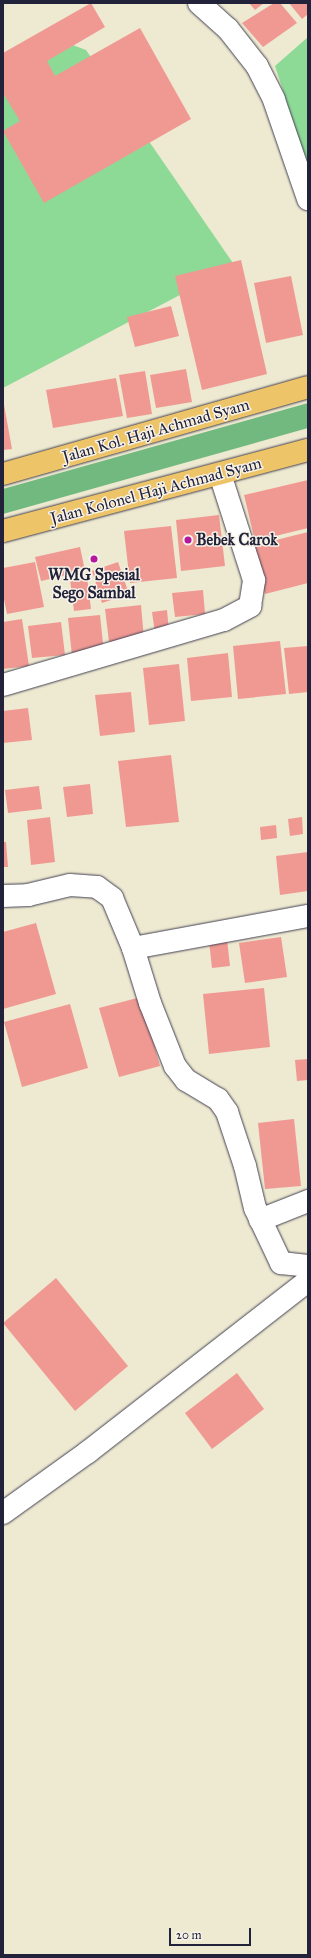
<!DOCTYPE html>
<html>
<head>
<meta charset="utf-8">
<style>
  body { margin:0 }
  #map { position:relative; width:311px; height:1958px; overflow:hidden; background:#eee9d1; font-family:"IM FELL Great Primer",serif }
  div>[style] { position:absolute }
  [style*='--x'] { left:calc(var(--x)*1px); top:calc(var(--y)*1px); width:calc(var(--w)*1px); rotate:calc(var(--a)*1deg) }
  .green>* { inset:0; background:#8dd996 }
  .forest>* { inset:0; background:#72b97f }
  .building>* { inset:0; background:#f09993 }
  .roads { filter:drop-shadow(0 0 1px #414052) drop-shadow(0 0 1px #414052) }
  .minor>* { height:22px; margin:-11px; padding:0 11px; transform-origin:11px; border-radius:11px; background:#fff }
  .tertiary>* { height:22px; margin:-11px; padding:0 11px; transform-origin:11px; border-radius:11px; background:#fff }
  .primary>* { height:22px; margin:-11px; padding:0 11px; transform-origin:11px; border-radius:11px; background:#eec469 }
  .dots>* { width:11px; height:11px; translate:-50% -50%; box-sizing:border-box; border:2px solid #f7f3e8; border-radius:50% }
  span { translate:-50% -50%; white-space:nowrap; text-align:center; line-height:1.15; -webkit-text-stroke:3px #f7f3e8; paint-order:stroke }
  .street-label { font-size:16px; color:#22223b }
  .poi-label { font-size:16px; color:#22223b; font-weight:700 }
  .left { translate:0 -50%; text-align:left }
  .frame { position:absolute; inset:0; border:4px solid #22223b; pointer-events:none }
  .scale { position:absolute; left:169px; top:1928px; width:82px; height:18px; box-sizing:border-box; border:2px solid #22223b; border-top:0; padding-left:5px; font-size:12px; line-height:14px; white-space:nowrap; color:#22223b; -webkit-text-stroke:3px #f7f3e8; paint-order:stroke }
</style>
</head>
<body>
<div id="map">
  <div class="green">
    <i style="clip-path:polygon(308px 37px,308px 167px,275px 66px)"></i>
    <i style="clip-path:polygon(59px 40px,86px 50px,235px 266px,3px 388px,3px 61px)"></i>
  </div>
  <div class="forest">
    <i style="clip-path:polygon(308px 403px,308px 428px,3px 514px,3px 489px)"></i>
  </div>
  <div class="building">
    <i style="clip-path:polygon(91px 3px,105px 27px,47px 61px,55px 76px,140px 28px,191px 119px,44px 203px,3px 131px,20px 121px,3px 93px,3px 53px)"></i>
    <i style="clip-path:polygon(249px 3px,264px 3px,255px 10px)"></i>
    <i style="clip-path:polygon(274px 3px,280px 3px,297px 23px,263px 47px,242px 23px)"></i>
    <i style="clip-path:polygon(289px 3px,308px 3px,308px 14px,302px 19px)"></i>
    <i style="clip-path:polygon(241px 260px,267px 374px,202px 390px,175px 276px)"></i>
    <i style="clip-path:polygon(291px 276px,303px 335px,266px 343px,254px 283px)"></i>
    <i style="clip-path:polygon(171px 306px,179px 336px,135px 347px,127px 317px)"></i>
    <i style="clip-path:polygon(186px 369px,192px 402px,156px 408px,150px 375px)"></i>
    <i style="clip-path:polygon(145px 371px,152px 414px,127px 418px,119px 375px)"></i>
    <i style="clip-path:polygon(116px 378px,123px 416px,53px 428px,46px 390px)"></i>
    <i style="clip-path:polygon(3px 399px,12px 449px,3px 450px)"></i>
    <i style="clip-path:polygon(308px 480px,308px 528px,255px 541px,244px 495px)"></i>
    <i style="clip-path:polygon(219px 515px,225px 566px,181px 571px,176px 520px)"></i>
    <i style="clip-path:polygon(171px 526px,177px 578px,130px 583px,124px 531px)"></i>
    <i style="clip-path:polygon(308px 532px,308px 583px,265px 594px,252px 546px)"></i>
    <i style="clip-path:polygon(80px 547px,85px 571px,41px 581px,35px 557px)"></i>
    <i style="clip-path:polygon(35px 562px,44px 607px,7px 614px,3px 594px,3px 568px)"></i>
    <i style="clip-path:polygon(118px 562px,129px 594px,102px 603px,92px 571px)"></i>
    <i style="clip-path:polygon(87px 577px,91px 609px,74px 611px,70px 579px)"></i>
    <i style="clip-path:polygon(203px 590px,205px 614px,175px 617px,172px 593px)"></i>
    <i style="clip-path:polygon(141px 605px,144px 639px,109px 642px,105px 609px)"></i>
    <i style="clip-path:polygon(167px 610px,169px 632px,155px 633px,152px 612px)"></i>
    <i style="clip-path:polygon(100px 615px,104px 653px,72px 656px,68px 618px)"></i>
    <i style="clip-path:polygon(22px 619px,29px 666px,3px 669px,3px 622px)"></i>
    <i style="clip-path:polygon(61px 622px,65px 655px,32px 658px,28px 626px)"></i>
    <i style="clip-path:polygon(280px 641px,286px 694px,238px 699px,233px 646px)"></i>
    <i style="clip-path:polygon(308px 646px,308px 692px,289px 694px,284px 648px)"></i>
    <i style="clip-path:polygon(228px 653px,232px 697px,191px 701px,187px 658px)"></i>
    <i style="clip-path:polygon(179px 664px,185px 721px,149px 725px,143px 668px)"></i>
    <i style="clip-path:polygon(131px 692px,135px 732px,100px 736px,95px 695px)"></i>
    <i style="clip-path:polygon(28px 708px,32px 740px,3px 743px,3px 711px)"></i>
    <i style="clip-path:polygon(171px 755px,179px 822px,126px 827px,118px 761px)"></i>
    <i style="clip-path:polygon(90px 784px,93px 814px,67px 817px,63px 787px)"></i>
    <i style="clip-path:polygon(39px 786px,42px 809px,8px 813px,5px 790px)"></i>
    <i style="clip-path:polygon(50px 817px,55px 862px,31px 865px,27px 820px)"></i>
    <i style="clip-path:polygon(302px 817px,303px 834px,290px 836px,288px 819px)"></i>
    <i style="clip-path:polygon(276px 825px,277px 838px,261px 840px,260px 827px)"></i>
    <i style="clip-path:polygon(3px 842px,6px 842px,8px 867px,3px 867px)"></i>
    <i style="clip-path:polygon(308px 852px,308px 891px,280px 895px,276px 856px)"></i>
    <i style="clip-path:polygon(36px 923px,56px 994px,3px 1009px,3px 932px)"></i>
    <i style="clip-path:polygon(281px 937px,287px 977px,245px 983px,239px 943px)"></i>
    <i style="clip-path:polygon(227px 939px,230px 966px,212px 968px,209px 941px)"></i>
    <i style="clip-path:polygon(264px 988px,270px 1047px,209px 1054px,203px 994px)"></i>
    <i style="clip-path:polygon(141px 997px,160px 1066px,119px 1077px,99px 1008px)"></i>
    <i style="clip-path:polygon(70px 1004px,88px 1068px,22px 1087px,4px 1022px)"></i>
    <i style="clip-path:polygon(308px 1059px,308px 1080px,297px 1081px,295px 1060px)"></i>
    <i style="clip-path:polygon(294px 1119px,301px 1186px,265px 1189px,258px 1123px)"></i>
    <i style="clip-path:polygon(56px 1278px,128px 1366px,75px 1411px,3px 1323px)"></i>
    <i style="clip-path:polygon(237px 1373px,264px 1409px,212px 1449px,185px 1413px)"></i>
  </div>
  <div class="roads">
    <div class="minor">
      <i style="--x:3;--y:685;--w:230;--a:-16.4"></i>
      <i style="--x:224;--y:620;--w:30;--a:-28"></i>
      <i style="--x:250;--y:606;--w:26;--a:-81"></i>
      <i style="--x:254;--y:580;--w:111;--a:-107.8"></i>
      <i style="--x:3;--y:896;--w:25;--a:-2"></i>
      <i style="--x:28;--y:895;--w:43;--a:-13.4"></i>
      <i style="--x:70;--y:885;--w:27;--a:4"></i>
      <i style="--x:97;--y:887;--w:19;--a:36"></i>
      <i style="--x:112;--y:898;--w:54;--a:67.2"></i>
      <i style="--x:133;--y:948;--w:58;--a:72.8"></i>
      <i style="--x:150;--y:1003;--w:68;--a:68.4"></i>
      <i style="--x:175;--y:1066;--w:18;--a:52"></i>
      <i style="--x:186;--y:1080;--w:37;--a:31"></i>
      <i style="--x:218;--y:1099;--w:16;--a:55"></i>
      <i style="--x:227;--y:1112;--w:57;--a:71.6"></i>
      <i style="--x:245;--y:1166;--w:43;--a:76.6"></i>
      <i style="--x:255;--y:1208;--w:61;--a:64.7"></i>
      <i style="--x:281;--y:1263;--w:27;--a:6"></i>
      <i style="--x:133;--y:948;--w:178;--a:-10.4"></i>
      <i style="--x:260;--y:1220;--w:52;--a:-21.6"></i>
      <i style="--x:3;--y:1513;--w:105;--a:-35.7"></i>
      <i style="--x:88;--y:1452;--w:279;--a:-37.9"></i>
    </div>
    <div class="tertiary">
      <i style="--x:199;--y:3;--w:39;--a:42"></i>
      <i style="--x:228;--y:29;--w:47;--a:51.9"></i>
      <i style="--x:257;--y:66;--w:38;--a:63"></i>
      <i style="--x:274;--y:100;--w:105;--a:71"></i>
    </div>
    <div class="primary">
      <i style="--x:3;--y:474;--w:317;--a:-15.9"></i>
      <i style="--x:3;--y:531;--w:316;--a:-14.9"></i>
    </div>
  </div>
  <div class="dots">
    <i style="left:188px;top:540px;background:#b5179e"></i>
    <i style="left:94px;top:559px;background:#b5179e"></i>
  </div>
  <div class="street-label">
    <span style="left:156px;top:431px;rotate:-16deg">Jalan Kol. Haji Achmad Syam</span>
    <span style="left:156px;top:491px;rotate:-15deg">Jalan Kolonel Haji Achmad Syam</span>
  </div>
  <div class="poi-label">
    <span class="left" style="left:196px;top:540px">Bebek Carok</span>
    <span style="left:94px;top:584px">WMG Spesial<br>Sego Sambal</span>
  </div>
  <div class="frame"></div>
  <div class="scale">20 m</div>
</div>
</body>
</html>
